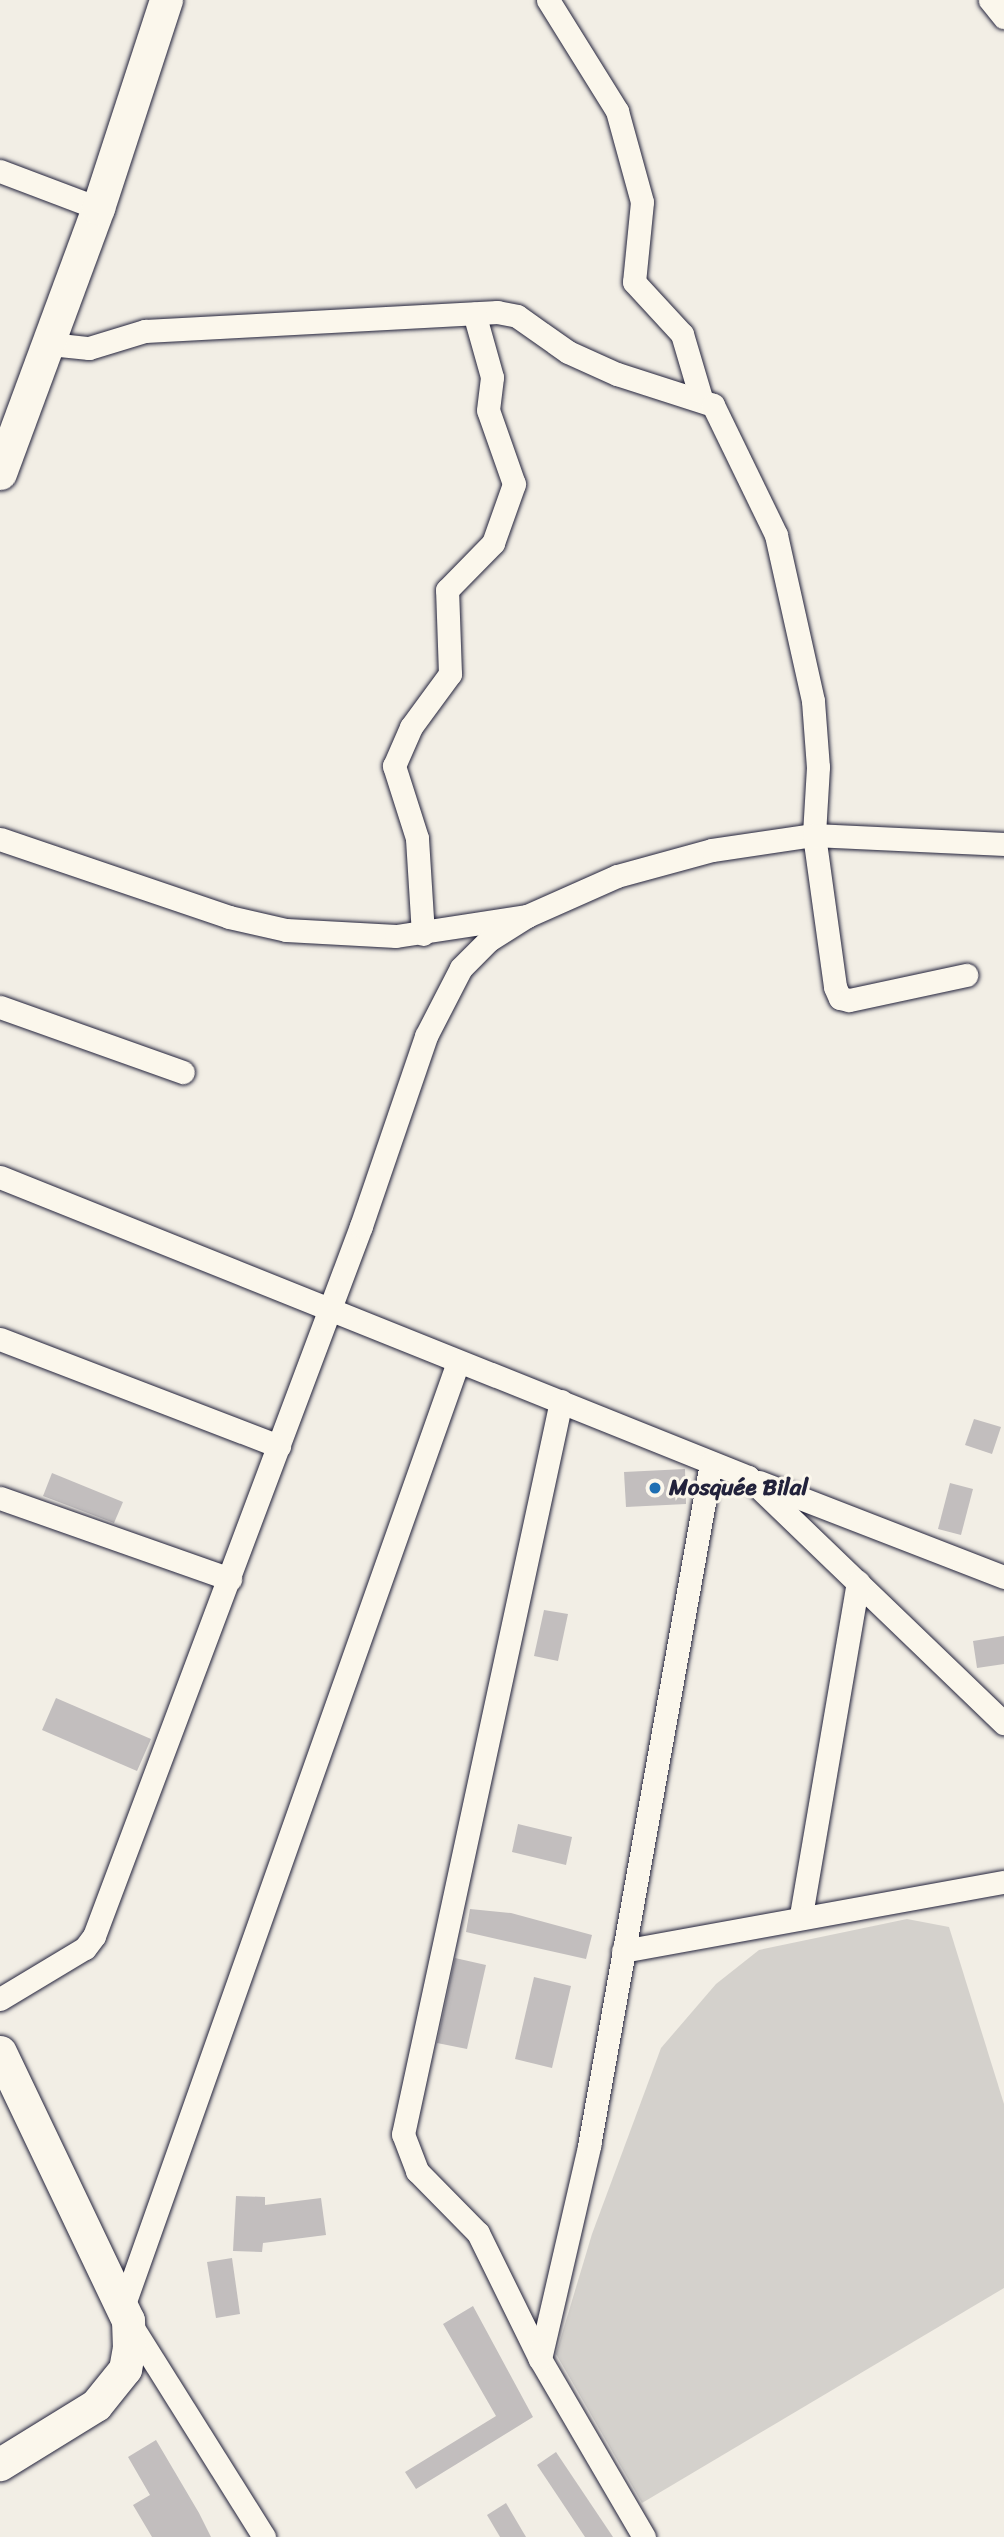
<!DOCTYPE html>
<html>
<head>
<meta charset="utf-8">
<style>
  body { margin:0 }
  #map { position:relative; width:1004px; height:2537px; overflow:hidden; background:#f2eee5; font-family:Sriracha,sans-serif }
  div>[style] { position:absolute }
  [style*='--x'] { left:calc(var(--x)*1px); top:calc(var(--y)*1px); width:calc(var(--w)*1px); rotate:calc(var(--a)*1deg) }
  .green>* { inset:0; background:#d4d1cc }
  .building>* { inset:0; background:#c2bebe }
  .roads { filter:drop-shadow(0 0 2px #22223b) drop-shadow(0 0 2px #22223b) }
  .minor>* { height:23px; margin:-11.5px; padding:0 11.5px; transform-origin:11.5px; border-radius:11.5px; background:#fbf7ec }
  .secondary>* { height:33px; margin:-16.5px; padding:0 16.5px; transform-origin:16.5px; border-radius:16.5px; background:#fbf7ec }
  .dots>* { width:19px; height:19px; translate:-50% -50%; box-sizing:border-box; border:4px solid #fbf7ec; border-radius:50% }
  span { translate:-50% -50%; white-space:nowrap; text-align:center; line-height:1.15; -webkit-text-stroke:6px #fbf7ec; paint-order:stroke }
  .poi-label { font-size:23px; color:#22223b; font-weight:700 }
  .left { translate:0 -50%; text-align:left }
</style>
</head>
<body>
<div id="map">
  <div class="green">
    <i style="clip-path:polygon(907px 1919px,949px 1927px,1004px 2104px,1004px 2288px,642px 2503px,556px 2354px,592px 2234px,661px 2048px,716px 1984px,759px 1950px)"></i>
  </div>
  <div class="building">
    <i style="clip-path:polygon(974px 1419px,1001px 1427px,992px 1454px,965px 1445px)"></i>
    <i style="clip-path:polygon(685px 1469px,686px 1504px,626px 1507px,624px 1472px)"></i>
    <i style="clip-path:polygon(52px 1473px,123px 1502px,114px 1523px,43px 1496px)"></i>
    <i style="clip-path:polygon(950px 1483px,973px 1489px,961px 1535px,938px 1529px)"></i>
    <i style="clip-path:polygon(544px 1610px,568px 1614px,558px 1661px,534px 1656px)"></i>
    <i style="clip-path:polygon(1004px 1636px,1004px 1664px,977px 1668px,973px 1641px)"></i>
    <i style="clip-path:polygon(56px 1698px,151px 1739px,137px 1771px,42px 1730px)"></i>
    <i style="clip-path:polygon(518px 1824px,572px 1837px,566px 1865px,512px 1852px)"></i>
    <i style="clip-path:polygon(470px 1909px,511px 1913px,592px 1935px,586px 1959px,466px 1932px)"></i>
    <i style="clip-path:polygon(455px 1958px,486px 1965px,467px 2049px,437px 2043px)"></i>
    <i style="clip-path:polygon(534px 1977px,571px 1986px,552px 2068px,515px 2059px)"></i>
    <i style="clip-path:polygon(236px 2196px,265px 2197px,265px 2205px,321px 2198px,326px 2235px,263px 2243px,262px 2252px,233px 2251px)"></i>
    <i style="clip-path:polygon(232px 2258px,240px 2314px,216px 2318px,207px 2262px)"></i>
    <i style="clip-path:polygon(473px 2306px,533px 2417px,416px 2489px,405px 2472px,496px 2416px,443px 2324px)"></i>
    <i style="clip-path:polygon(156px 2440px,199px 2513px,211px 2537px,152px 2537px,133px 2505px,150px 2495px,128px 2457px)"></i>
    <i style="clip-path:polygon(556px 2452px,613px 2537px,585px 2537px,537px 2465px)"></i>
    <i style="clip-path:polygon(506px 2503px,526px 2537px,500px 2537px,487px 2515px)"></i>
  </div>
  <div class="roads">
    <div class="minor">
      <i style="--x:548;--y:0;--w:131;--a:58.1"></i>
      <i style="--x:617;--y:111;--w:94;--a:74.6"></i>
      <i style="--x:642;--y:202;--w:80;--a:95.7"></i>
      <i style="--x:634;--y:282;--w:71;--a:47.3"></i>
      <i style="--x:682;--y:334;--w:67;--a:73.5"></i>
      <i style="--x:990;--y:0;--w:22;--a:51"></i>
      <i style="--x:0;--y:171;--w:105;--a:20.7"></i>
      <i style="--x:50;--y:344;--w:39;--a:6"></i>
      <i style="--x:89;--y:348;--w:59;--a:-16.9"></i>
      <i style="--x:145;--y:331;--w:353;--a:-3.1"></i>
      <i style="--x:497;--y:312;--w:20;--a:11"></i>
      <i style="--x:517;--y:316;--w:62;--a:35.2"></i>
      <i style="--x:568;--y:352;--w:54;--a:24.2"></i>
      <i style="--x:617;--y:374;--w:101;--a:17.9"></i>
      <i style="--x:713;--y:405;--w:144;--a:64.1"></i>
      <i style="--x:776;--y:535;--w:170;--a:77.4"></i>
      <i style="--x:813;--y:701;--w:66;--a:85.7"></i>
      <i style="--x:818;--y:767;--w:68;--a:93.4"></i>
      <i style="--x:814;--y:835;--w:153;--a:82.1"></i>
      <i style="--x:835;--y:987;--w:12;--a:66"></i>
      <i style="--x:840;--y:998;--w:9;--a:13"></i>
      <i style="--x:849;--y:1000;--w:120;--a:-12.1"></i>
      <i style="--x:0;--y:839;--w:242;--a:18.8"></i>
      <i style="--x:229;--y:917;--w:58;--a:12.8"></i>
      <i style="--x:286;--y:930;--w:110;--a:3.1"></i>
      <i style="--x:396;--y:936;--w:133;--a:-8.7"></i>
      <i style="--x:527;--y:916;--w:98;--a:-24"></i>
      <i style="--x:617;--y:876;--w:98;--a:-15.3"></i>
      <i style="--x:712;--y:850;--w:103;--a:-8.4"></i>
      <i style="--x:814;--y:835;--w:190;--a:2.7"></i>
      <i style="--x:423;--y:934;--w:96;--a:-93.6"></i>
      <i style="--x:417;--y:838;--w:76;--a:-107.7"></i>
      <i style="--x:394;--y:766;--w:43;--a:-66.4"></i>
      <i style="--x:411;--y:727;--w:66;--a:-53.7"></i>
      <i style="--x:450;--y:674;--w:84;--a:-92"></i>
      <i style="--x:447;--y:590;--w:66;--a:-45.6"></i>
      <i style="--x:493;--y:543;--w:63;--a:-70.4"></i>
      <i style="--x:514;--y:484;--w:78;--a:-109.4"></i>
      <i style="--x:488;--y:410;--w:33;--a:-83"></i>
      <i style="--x:492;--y:377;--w:66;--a:-105.7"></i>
      <i style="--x:0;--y:1007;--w:194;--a:19.6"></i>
      <i style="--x:0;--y:1177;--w:806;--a:21.85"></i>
      <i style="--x:748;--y:1477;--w:355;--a:43.9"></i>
      <i style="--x:0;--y:1339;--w:299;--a:21"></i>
      <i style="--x:561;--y:1401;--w:750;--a:102.16"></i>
      <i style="--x:403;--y:2134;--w:40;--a:69"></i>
      <i style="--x:417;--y:2171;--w:87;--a:45.5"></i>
      <i style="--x:478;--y:2233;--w:140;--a:63.8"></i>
      <i style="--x:540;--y:2359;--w:206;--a:59.7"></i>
      <i style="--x:759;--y:1482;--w:263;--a:21.2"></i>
      <i style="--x:0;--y:1498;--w:244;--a:19.4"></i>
      <i style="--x:801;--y:1915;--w:338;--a:-80.3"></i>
      <i style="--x:623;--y:1951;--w:387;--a:-10.3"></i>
      <i style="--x:0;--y:1999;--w:99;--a:-31"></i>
      <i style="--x:85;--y:1948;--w:15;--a:-53"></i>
      <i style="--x:94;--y:1936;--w:759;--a:-69.39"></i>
      <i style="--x:361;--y:1226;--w:201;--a:-71.1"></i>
      <i style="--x:426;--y:1036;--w:76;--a:-62.8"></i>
      <i style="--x:461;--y:968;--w:40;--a:-45"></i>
      <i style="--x:489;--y:940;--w:45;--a:-32.3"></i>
      <i style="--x:123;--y:2307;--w:1003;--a:-70.48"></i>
      <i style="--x:128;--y:2320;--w:256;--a:57.9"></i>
      <i style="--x:540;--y:2359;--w:219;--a:-77"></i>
      <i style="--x:589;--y:2146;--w:694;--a:-79.87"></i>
    </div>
    <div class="secondary">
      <i style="--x:0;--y:473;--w:283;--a:-69.7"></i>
      <i style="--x:98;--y:208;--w:219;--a:-71.9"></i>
      <i style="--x:0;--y:2052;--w:297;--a:64.5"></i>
      <i style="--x:128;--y:2320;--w:27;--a:88"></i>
      <i style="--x:129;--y:2347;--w:22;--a:100"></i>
      <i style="--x:125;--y:2369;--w:46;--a:128.9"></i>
      <i style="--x:96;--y:2405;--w:113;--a:148.4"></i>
    </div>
  </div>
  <div class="dots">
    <i style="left:655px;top:1488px;background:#1f6fb2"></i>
  </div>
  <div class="poi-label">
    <span class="left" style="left:669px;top:1488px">Mosquée Bilal</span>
  </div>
</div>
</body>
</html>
